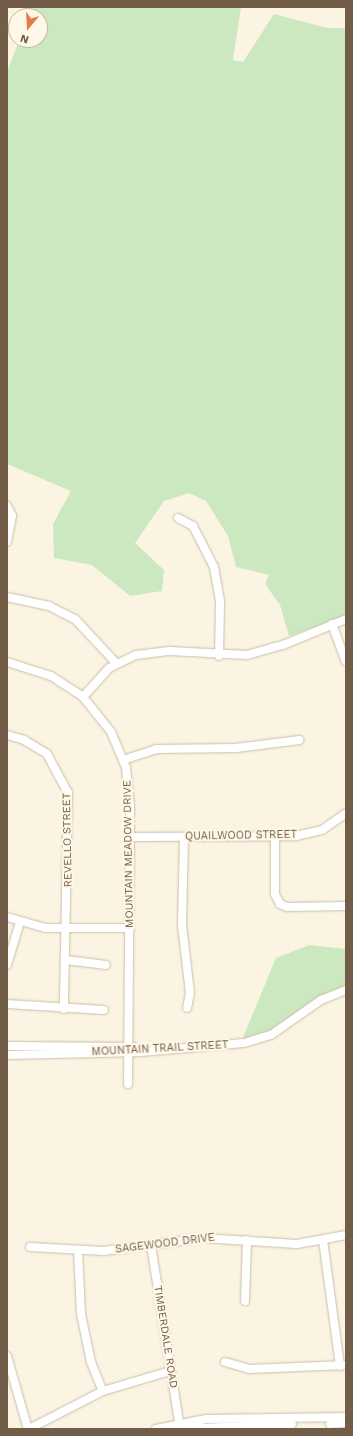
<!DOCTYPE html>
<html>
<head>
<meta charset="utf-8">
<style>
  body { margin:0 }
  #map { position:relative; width:353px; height:1436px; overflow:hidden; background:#fbf4e2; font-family:"Work Sans",sans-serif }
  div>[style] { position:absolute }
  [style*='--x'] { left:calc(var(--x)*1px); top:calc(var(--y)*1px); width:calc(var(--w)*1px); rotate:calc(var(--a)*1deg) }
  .green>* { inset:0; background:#cce8c1 }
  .roads { filter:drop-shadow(0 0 1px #ccbda9) drop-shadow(0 0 1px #ccbda9) }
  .minor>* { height:8px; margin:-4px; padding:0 4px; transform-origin:4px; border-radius:4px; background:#fff }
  span { translate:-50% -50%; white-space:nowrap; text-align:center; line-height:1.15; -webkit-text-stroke:4px #fff8e8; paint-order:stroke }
  .street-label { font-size:11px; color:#725d49 }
  .frame { position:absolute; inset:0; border:8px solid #725d49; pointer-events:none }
  .north { position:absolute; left:8px; top:8px; width:40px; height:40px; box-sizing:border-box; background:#fff8e8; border:1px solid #c7baa8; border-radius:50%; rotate:198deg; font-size:11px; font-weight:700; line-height:16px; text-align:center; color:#725d49 }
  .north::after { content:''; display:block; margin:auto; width:14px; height:18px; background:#e37d49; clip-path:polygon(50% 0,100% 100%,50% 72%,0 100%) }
</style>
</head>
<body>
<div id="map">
  <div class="green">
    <i style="clip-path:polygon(31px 7px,241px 7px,233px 60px,243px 62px,274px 14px,327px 28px,346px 28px,346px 616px,289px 636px,280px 605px,265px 584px,269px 575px,236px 567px,228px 536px,206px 501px,189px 493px,164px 501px,135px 543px,164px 570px,162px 591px,130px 596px,92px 565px,54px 558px,53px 524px,71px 491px,7px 464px,7px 72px,19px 40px,40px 40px,40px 16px,28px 16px)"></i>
    <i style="clip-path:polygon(309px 945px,346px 949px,346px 986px,314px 1000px,276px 1028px,242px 1040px,276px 958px)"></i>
  </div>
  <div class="roads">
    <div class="minor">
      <i style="--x:7;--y:506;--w:11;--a:63"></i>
      <i style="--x:12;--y:516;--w:26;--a:101"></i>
      <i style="--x:178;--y:518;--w:17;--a:28"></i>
      <i style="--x:193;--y:526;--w:46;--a:62.9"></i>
      <i style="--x:214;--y:567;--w:35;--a:80"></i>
      <i style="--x:220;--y:601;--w:55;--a:91"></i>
      <i style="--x:7;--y:597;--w:43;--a:12.1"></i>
      <i style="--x:49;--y:606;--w:29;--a:27"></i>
      <i style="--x:75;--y:619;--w:60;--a:47"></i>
      <i style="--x:332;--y:624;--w:40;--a:69.8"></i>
      <i style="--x:7;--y:662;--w:46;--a:17.7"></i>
      <i style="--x:51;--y:676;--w:38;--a:33"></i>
      <i style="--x:83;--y:697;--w:45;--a:51.3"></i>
      <i style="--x:111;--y:732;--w:39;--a:67"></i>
      <i style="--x:126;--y:768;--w:36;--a:84"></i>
      <i style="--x:130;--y:804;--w:280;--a:90.4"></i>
      <i style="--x:83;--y:697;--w:39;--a:-48"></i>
      <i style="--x:109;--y:668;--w:30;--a:-26"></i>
      <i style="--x:136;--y:655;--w:34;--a:-7"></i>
      <i style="--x:170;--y:651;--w:77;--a:3"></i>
      <i style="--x:247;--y:655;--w:37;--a:-16"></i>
      <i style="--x:283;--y:645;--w:68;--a:-22.4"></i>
      <i style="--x:7;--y:735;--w:18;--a:16"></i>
      <i style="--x:24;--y:740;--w:27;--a:31"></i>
      <i style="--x:47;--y:754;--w:44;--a:61.7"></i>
      <i style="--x:68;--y:793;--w:216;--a:91.1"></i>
      <i style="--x:123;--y:760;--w:35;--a:-18"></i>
      <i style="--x:156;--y:749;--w:80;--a:-0.7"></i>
      <i style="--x:236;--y:748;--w:64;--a:-7.2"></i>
      <i style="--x:130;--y:837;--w:166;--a:-0.3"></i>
      <i style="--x:296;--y:836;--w:27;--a:-13"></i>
      <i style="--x:322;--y:830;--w:29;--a:-35"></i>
      <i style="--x:184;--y:837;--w:88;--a:91.3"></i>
      <i style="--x:182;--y:925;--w:68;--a:83.3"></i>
      <i style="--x:190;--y:993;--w:15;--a:101"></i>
      <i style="--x:275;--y:838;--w:56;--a:90"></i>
      <i style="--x:275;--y:894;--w:11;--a:63"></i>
      <i style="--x:280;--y:904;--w:8;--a:23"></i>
      <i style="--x:287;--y:907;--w:59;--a:-1"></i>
      <i style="--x:7;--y:917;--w:40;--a:16"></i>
      <i style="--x:45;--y:928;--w:85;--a:0"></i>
      <i style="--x:66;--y:960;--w:40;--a:7.1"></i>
      <i style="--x:7;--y:965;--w:45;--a:-73.2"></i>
      <i style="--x:7;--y:1004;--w:97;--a:3.5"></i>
      <i style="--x:7;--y:1046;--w:127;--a:0.5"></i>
      <i style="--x:7;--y:1055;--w:134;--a:-1.3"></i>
      <i style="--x:141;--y:1052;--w:103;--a:-5"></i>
      <i style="--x:244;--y:1043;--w:28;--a:-17"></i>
      <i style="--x:271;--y:1035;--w:61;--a:-35"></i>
      <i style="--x:321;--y:1000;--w:27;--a:-22"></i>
      <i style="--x:323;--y:1240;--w:127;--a:82.3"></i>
      <i style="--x:151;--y:1245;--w:186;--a:81"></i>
      <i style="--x:30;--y:1247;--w:73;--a:3.1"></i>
      <i style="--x:103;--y:1251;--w:100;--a:-7.5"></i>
      <i style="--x:202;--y:1238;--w:95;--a:3.6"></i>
      <i style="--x:297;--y:1244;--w:50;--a:-10.4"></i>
      <i style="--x:78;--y:1250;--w:64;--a:87.3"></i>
      <i style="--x:81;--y:1314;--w:49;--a:78.2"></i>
      <i style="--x:91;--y:1362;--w:31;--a:68"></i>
      <i style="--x:245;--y:1301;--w:61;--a:-88.1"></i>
      <i style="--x:7;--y:1356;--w:76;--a:74"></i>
      <i style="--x:225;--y:1362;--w:26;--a:16"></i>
      <i style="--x:250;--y:1369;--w:95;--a:-2.4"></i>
      <i style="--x:330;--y:1424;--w:16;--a:-4"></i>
      <i style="--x:29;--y:1429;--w:83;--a:-27.2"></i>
      <i style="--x:103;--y:1391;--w:70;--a:-16.6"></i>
      <i style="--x:156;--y:1429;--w:51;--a:-11.3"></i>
      <i style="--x:206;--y:1419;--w:140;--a:-0.8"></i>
      <i style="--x:177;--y:1429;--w:115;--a:-2.5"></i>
    </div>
  </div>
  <div class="street-label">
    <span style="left:241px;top:836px;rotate:-1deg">QUAILWOOD STREET</span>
    <span style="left:68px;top:840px;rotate:-91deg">REVELLO STREET</span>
    <span style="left:129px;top:854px;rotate:-91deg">MOUNTAIN MEADOW DRIVE</span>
    <span style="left:160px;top:1049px;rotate:-3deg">MOUNTAIN TRAIL STREET</span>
    <span style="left:165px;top:1244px;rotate:-7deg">SAGEWOOD DRIVE</span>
    <span style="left:165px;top:1337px;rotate:81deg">TIMBERDALE ROAD</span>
  </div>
  <div class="frame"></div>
  <div class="north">N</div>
</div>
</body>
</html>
